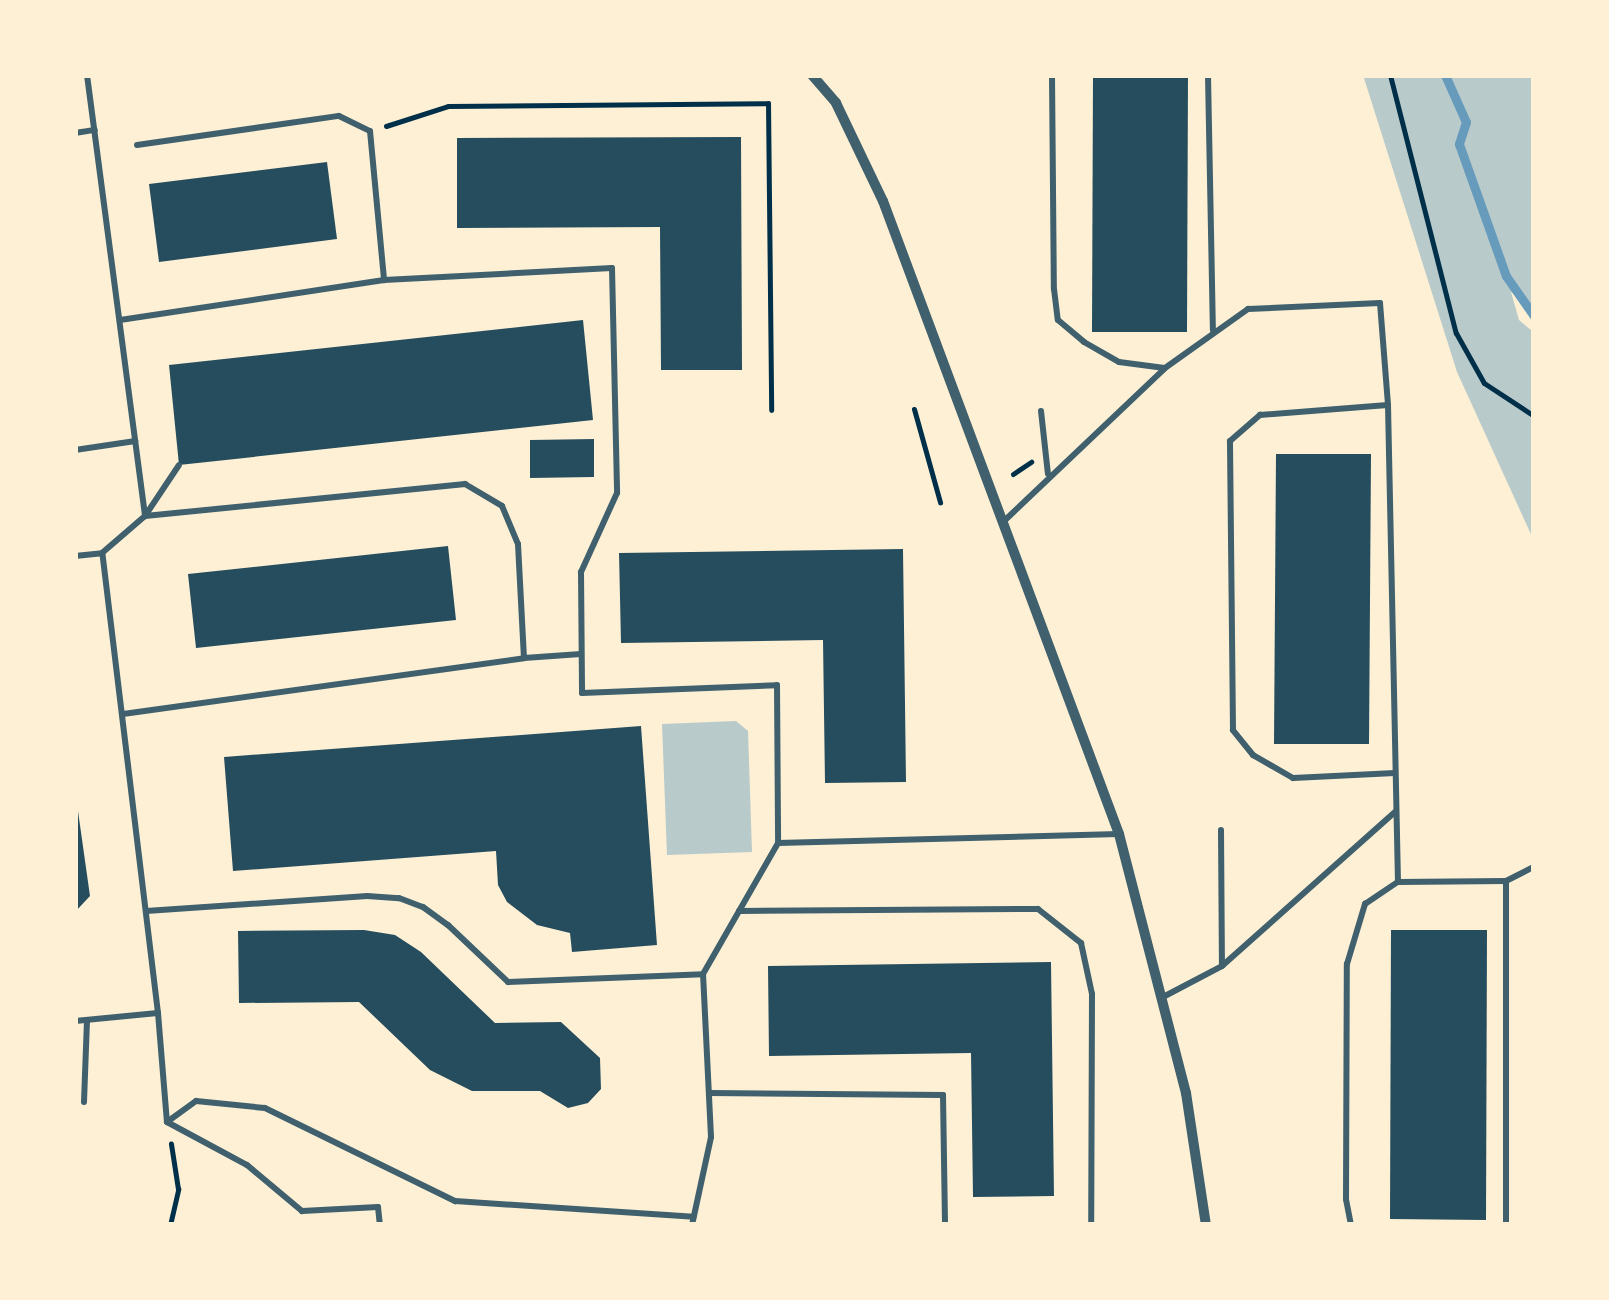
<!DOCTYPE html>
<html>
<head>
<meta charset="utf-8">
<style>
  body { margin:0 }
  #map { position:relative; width:1609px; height:1300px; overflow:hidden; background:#fdf0d5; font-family:"Fira Sans",sans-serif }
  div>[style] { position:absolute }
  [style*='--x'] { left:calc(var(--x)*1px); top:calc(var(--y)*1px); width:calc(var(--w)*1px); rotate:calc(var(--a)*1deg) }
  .green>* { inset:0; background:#b9caca }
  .stream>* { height:9px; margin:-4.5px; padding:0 4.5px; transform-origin:4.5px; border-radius:4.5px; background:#669bbc }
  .building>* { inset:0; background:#264d5e }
  .path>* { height:5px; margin:-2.5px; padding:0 2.5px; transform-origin:2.5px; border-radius:2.5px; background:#003049 }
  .service>* { height:6px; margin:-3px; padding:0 3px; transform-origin:3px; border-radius:3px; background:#3f606c }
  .minor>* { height:10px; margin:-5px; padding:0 5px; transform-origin:5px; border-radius:5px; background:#3f606c }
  span { translate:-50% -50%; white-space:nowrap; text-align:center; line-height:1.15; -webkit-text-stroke:10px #fdf0d5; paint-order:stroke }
  .frame { position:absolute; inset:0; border:78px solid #fdf0d5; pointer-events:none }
</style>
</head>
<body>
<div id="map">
  <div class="green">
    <i style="clip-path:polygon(1363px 75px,1534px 75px,1534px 308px,1511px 292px,1519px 320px,1532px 331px,1534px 344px,1534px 541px,1457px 372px)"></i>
    <i style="clip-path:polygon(736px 721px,748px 731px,752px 852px,667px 855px,662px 724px)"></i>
  </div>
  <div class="stream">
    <i style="--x:1445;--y:75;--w:51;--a:65.9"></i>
    <i style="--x:1466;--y:122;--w:23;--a:108"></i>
    <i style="--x:1459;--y:144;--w:140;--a:70.4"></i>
    <i style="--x:1506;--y:276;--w:49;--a:55"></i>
  </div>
  <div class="building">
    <i style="clip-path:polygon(1093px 75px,1188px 75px,1187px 332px,1092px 332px)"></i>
    <i style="clip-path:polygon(741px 137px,742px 370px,661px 370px,660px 227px,457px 228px,457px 138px)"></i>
    <i style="clip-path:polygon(327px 162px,337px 239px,159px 262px,149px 184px)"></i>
    <i style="clip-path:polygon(583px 320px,593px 420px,179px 465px,169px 365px)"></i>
    <i style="clip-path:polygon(594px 439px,594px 477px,530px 478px,530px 440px)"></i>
    <i style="clip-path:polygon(1276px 454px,1371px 454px,1369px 744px,1274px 744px)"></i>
    <i style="clip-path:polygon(448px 546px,456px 620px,196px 648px,188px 574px)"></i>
    <i style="clip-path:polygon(903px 549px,906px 782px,825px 783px,823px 640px,621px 643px,619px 553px)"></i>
    <i style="clip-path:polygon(641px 726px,657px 945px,572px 952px,570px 933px,537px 925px,507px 902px,498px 885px,496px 851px,233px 871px,224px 757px)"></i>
    <i style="clip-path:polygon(75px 790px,90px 896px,75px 912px)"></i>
    <i style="clip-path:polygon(1391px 930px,1487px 930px,1486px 1220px,1390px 1219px)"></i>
    <i style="clip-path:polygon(238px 931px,364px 930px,395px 935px,421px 952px,495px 1023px,561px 1022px,600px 1058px,601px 1089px,588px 1103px,568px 1108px,540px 1091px,472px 1091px,430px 1070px,359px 1002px,239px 1003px)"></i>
    <i style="clip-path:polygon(1051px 962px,1054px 1196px,973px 1197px,971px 1053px,769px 1056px,768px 966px)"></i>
  </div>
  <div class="path">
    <i style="--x:1390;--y:75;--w:266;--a:75.7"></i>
    <i style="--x:1456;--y:333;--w:57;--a:60.8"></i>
    <i style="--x:1484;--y:383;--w:60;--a:33.4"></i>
    <i style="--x:386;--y:126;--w:65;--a:-17.9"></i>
    <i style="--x:448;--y:106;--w:320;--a:-0.5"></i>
    <i style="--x:768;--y:103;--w:307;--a:89.4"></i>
    <i style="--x:914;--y:409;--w:97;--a:74.4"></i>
    <i style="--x:1013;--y:474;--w:22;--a:-34"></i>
    <i style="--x:170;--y:1225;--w:37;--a:-77"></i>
    <i style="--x:178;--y:1189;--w:46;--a:-98.8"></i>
  </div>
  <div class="service">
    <i style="--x:87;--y:75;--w:445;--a:82.5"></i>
    <i style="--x:145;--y:516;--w:322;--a:-5.7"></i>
    <i style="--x:465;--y:484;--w:43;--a:30.7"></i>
    <i style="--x:502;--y:506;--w:41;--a:67.2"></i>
    <i style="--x:518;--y:544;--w:114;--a:87"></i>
    <i style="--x:1052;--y:75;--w:214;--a:89.5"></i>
    <i style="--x:1054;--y:289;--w:31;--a:83"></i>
    <i style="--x:1058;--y:320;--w:34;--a:40"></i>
    <i style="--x:1084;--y:342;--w:40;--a:29.7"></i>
    <i style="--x:1119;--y:362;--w:46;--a:7.4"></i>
    <i style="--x:1165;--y:368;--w:102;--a:-35.4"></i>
    <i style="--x:1248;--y:309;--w:132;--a:-2.6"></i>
    <i style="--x:1380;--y:303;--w:102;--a:85.5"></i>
    <i style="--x:1208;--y:75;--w:255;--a:88.9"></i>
    <i style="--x:75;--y:133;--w:20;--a:-9"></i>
    <i style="--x:137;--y:145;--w:204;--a:-8.2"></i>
    <i style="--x:339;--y:116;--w:34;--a:26"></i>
    <i style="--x:370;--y:131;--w:150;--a:84.6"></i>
    <i style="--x:120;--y:320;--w:267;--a:-8.6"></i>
    <i style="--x:384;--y:280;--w:228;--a:-3"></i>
    <i style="--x:612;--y:268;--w:225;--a:88.7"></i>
    <i style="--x:617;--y:493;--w:87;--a:114.5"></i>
    <i style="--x:581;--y:572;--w:121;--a:89.5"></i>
    <i style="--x:582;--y:693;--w:195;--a:-2.3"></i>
    <i style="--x:777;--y:685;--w:158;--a:89.6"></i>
    <i style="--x:778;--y:843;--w:341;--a:-1.5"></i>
    <i style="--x:1041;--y:411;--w:63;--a:83.7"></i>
    <i style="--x:75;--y:450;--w:61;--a:-8.5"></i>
    <i style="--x:1003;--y:522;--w:222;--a:-43.5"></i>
    <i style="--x:75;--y:556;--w:27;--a:-6"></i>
    <i style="--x:102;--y:553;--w:57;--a:-40.7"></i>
    <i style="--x:145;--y:516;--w:61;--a:-56.3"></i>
    <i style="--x:123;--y:714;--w:405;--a:-7.9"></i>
    <i style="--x:524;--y:658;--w:57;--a:-4"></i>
    <i style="--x:1395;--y:773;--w:102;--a:177.2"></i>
    <i style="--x:1293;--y:778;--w:46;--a:-150.1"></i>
    <i style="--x:1253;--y:755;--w:32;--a:-129"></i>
    <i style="--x:1233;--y:730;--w:289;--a:-90.6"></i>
    <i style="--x:1230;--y:441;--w:40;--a:-41"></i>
    <i style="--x:1260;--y:415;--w:128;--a:-4.5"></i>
    <i style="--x:1388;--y:405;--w:477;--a:88.8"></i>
    <i style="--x:1221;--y:830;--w:135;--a:89.6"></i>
    <i style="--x:1506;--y:881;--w:31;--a:-27"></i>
    <i style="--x:146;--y:911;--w:222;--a:-3.9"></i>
    <i style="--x:367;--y:896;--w:32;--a:4"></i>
    <i style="--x:399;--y:898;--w:26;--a:21"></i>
    <i style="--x:423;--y:907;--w:31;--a:36"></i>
    <i style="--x:448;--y:925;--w:83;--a:43.5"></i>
    <i style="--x:508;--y:982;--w:195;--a:-2.3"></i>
    <i style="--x:739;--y:911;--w:299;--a:-0.4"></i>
    <i style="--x:1038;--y:909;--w:55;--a:38.3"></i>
    <i style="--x:1081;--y:943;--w:52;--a:77.8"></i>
    <i style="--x:1092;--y:994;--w:231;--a:90.2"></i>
    <i style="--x:1163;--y:997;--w:67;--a:-27.7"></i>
    <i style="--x:1222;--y:966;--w:232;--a:-41.7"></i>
    <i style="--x:158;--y:1013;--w:109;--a:85.3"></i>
    <i style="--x:167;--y:1122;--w:91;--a:28.3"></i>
    <i style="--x:247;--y:1165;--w:72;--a:39.9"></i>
    <i style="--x:302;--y:1211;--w:76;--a:-3"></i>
    <i style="--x:378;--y:1207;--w:18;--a:84"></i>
    <i style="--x:75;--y:1021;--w:83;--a:-5.5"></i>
    <i style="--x:158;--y:1013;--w:463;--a:-96.9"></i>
    <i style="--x:709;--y:1093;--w:234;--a:0.5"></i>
    <i style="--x:943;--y:1095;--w:130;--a:89.1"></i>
    <i style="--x:84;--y:1102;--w:82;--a:-87.9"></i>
    <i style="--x:167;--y:1122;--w:36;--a:-36"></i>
    <i style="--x:196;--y:1101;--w:69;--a:5.8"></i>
    <i style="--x:265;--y:1108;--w:212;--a:26.1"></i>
    <i style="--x:455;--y:1201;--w:239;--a:3.8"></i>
    <i style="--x:692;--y:1225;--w:90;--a:-77.8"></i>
    <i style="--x:711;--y:1137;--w:163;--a:-92.8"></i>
    <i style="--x:703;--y:974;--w:151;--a:-60.2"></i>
    <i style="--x:1351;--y:1225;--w:26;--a:-101"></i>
    <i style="--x:1346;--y:1199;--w:235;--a:-89.8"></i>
    <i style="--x:1347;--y:964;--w:63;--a:-73.3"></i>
    <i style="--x:1365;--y:904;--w:40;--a:-34"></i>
    <i style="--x:1398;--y:882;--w:108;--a:-0.5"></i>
    <i style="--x:1506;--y:881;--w:344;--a:90"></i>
  </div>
  <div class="minor">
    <i style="--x:812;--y:75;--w:37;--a:49"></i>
    <i style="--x:836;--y:103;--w:109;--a:64.4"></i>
    <i style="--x:883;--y:201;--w:676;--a:69.55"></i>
    <i style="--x:1119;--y:834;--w:268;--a:75.5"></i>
    <i style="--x:1186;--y:1093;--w:134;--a:81.4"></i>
  </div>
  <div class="frame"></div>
</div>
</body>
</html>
